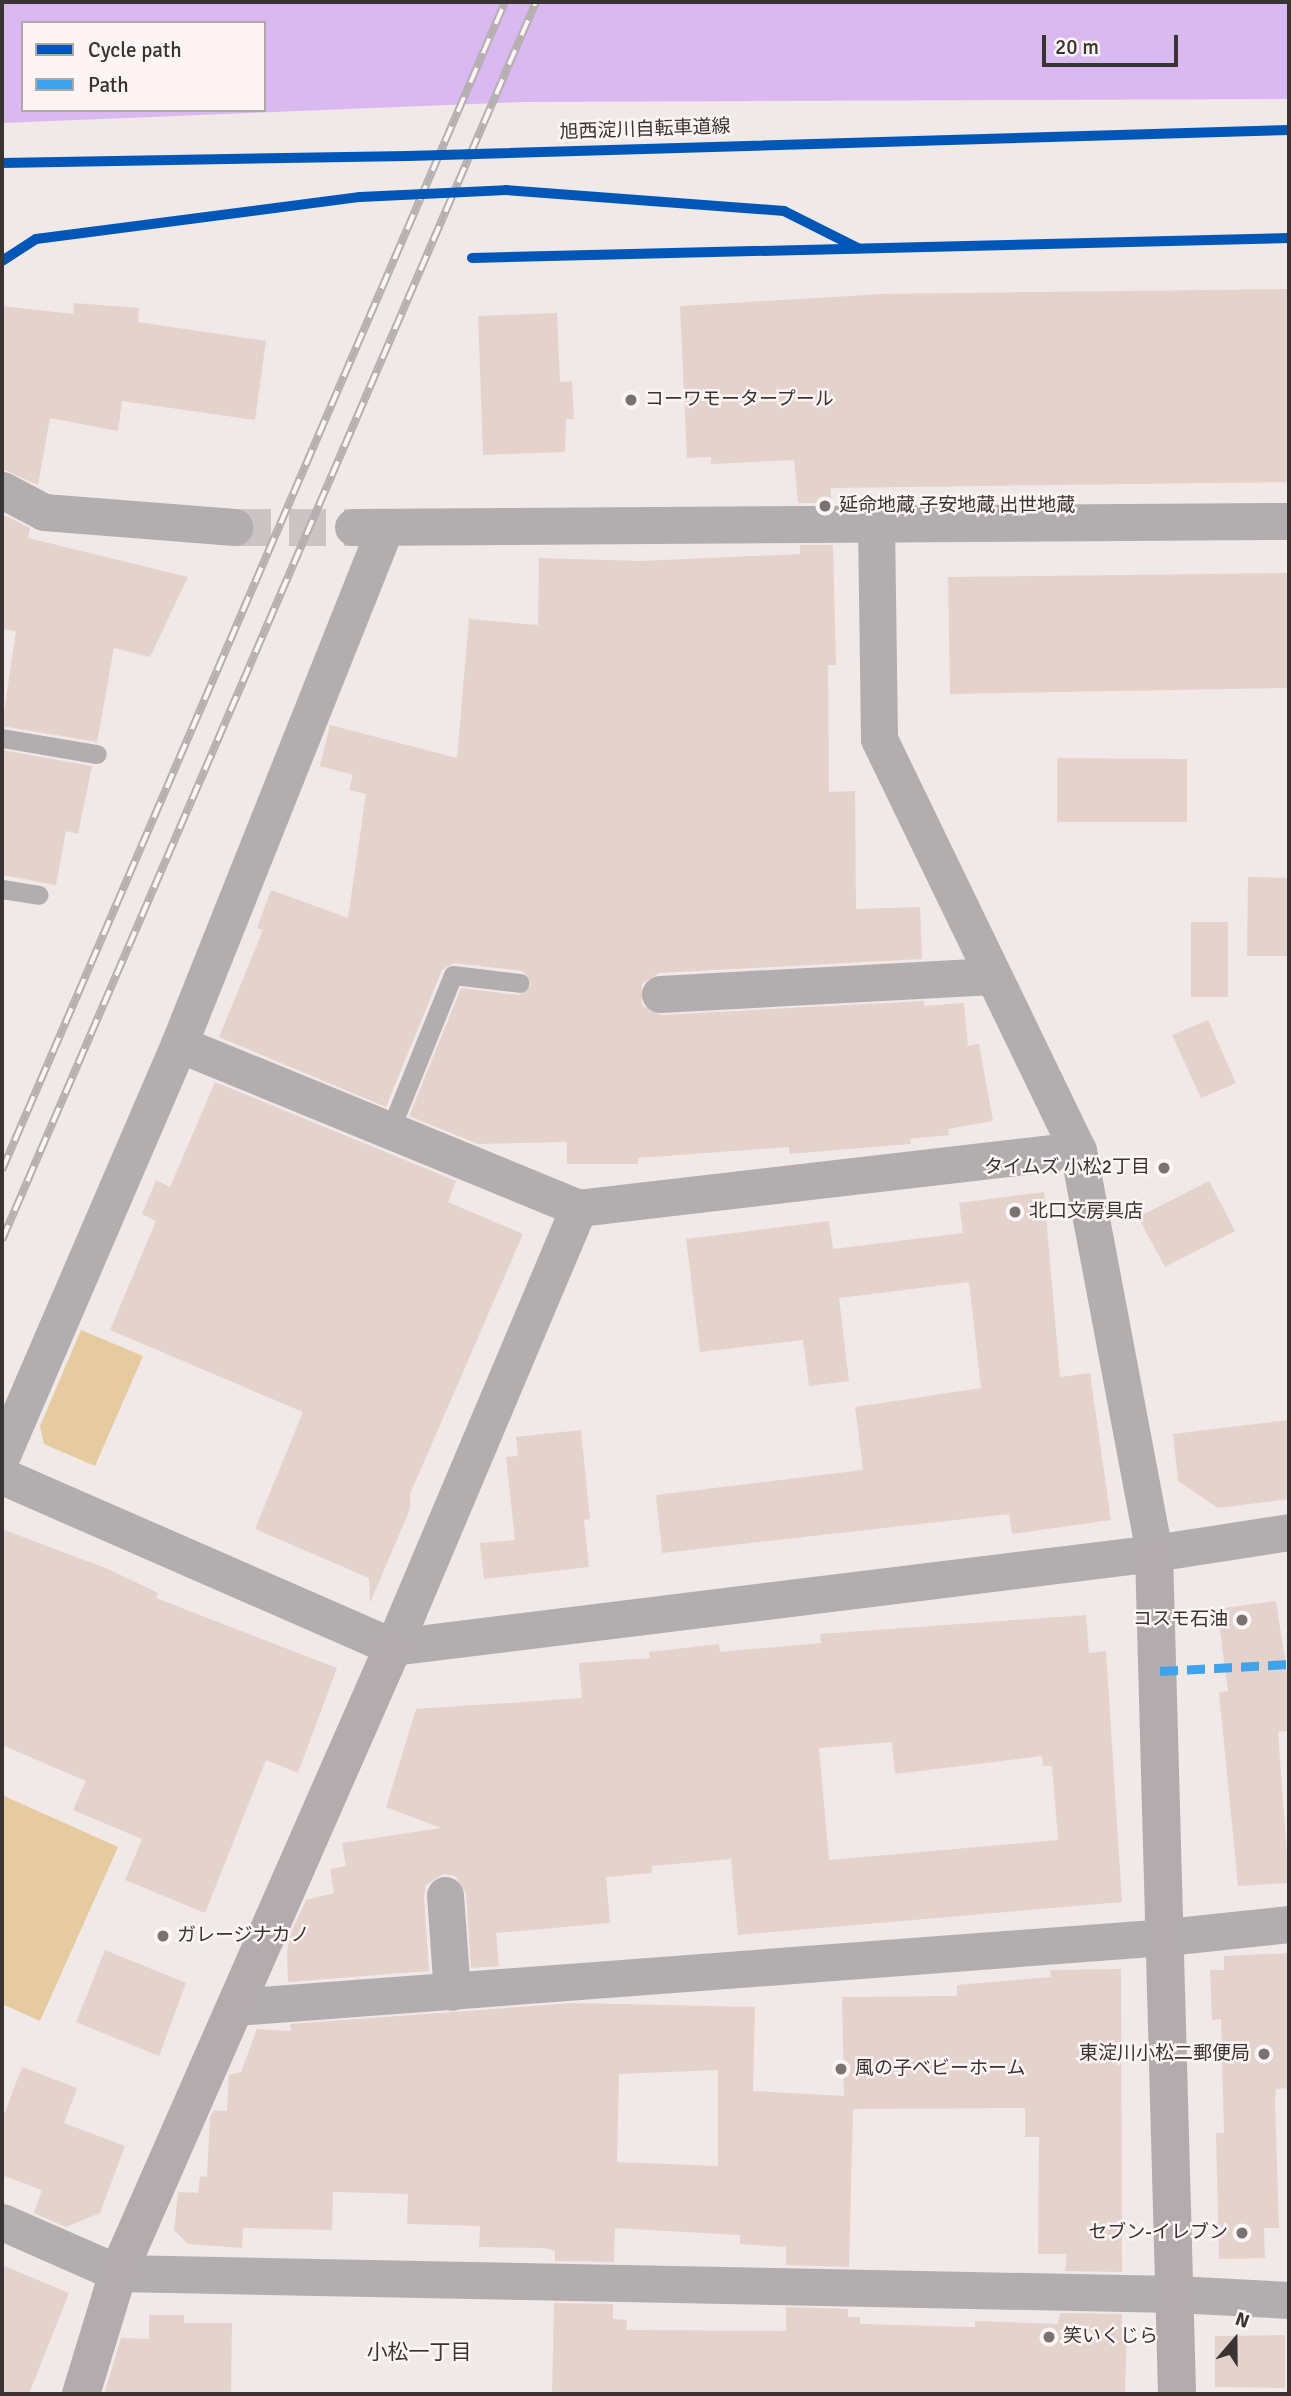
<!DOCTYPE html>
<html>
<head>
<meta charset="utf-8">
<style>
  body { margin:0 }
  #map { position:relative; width:1291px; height:2396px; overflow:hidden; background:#f1e8e8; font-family:Signika,"Noto Sans JP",sans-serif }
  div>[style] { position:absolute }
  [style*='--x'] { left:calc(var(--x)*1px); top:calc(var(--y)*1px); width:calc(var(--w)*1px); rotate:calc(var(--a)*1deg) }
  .green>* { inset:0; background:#e5cb9f }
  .water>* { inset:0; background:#dab8f0 }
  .building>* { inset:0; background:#e4d3cc }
  .street-tunnel>* { height:37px; margin-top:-18.5px; transform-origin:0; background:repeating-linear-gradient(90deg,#ccc4c4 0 37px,transparent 0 55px) }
  .lane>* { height:19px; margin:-9.5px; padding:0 9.5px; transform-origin:9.5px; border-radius:9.5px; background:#b2aeaf }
  .street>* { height:37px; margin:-18.5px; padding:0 18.5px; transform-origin:18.5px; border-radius:18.5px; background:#b2aeaf }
  .secondary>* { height:38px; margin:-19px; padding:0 19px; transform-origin:19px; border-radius:19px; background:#b2acae }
  .rail>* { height:8px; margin-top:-4px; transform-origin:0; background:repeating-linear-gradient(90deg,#fef4f4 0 16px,#b5afb0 0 32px); box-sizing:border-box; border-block:2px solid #b5afb0 }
  .quiet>* { height:9px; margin-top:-4.5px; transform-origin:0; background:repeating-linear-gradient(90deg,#3fa3eb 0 18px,transparent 0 27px) }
  .cycleway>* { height:10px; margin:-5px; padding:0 5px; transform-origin:5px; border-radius:5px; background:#0057b8 }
  .dots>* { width:19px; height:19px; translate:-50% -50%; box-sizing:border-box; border:4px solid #fef4f4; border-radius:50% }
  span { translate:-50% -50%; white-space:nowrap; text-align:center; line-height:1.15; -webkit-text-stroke:5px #fef4f4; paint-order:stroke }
  .street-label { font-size:19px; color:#3a3333 }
  .poi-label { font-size:19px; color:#3a3333 }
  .left { translate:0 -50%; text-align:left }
  .right { translate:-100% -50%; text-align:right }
  .neighbourhood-label { font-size:21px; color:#3a3333 }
  .frame { position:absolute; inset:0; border:4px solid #3a3333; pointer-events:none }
  .legend { position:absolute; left:21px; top:21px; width:245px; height:91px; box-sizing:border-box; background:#fef4f4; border:2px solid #b0a7a7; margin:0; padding:9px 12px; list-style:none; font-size:21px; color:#3a3333 }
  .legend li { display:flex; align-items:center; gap:14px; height:35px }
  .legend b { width:35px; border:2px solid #b0a7a7 }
  .north { position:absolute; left:1200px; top:2305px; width:70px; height:70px; -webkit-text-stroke:5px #fef4f4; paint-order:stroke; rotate:20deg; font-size:19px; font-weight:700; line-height:28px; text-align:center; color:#3a3333 }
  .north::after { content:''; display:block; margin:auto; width:24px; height:32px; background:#3a3333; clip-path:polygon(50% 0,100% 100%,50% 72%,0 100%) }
  .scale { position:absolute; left:1042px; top:35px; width:136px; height:32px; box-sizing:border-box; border:4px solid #3a3333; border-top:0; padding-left:9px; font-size:21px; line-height:24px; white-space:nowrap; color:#3a3333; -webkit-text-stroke:5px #fef4f4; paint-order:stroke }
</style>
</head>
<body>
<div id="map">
  <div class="green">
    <i style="clip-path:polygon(81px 1330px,143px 1356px,95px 1466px,44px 1444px,40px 1426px)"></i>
    <i style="clip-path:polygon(2px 1795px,118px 1847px,40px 2021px,2px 2004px)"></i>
  </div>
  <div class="water">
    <i style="clip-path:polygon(evenodd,2px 2px,1289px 2px,1289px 99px,522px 102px,2px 123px,2px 2px,23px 23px,264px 23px,264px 110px,23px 110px,23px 23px)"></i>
  </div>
  <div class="building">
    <i style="clip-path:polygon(1289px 289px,1289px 482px,831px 488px,831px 503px,798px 503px,794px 460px,711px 464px,711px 457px,687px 458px,680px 306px,882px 294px)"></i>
    <i style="clip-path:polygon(74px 303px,139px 308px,138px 322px,266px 341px,255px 420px,122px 401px,118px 431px,50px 418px,38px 485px,2px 469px,2px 306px,73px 314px)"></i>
    <i style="clip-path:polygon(557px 313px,560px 382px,572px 381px,574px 419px,566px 419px,565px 452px,483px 455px,478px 316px)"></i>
    <i style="clip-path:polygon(2px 514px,30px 528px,28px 538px,188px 577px,150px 657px,114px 648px,97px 742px,2px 726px,16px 631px,2px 629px)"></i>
    <i style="clip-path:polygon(800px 545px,833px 545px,836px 665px,828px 665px,829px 792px,855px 791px,856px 909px,920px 907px,922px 959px,659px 973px,642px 984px,642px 1005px,661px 1015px,924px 1001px,924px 1006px,964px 1003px,968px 1046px,979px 1044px,993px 1121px,948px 1129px,949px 1135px,910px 1139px,911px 1144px,789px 1154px,789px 1147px,638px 1158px,638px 1164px,567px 1164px,567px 1142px,478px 1144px,409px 1116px,461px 988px,519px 995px,532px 984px,522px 971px,454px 963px,442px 970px,386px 1107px,219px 1037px,263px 930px,257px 928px,271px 890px,348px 918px,366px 794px,349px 790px,353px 775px,320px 766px,330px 725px,457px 758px,469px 619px,538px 625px,539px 558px,640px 561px,800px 554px)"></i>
    <i style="clip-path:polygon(1289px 573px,1289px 688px,950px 694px,948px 577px)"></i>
    <i style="clip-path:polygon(2px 750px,92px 766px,78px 834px,66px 831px,56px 885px,2px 875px)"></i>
    <i style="clip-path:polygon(1057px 758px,1187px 759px,1187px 822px,1057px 822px)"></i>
    <i style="clip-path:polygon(1248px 877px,1289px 878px,1289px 956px,1247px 956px)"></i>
    <i style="clip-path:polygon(1191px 922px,1228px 922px,1228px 997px,1191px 997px)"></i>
    <i style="clip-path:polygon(1208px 1020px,1236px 1083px,1201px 1098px,1172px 1035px)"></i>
    <i style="clip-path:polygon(215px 1082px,456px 1181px,448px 1202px,523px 1234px,410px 1494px,410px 1509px,370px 1603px,369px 1578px,255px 1529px,303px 1412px,110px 1330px,156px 1221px,142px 1214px,156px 1180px,170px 1187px)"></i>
    <i style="clip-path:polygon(1209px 1181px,1235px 1231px,1165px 1267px,1138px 1217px)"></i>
    <i style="clip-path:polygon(1044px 1192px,1060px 1377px,1090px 1373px,1111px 1520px,1012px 1534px,1009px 1514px,662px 1553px,656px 1495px,863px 1470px,855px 1407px,981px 1388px,969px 1282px,839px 1298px,849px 1381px,809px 1386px,803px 1340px,700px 1352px,686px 1239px,829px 1221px,833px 1249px,963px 1233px,959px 1203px)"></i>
    <i style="clip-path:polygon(1289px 1420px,1289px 1499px,1218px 1508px,1178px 1481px,1173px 1434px)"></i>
    <i style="clip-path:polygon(581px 1430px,590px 1519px,584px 1520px,589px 1567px,484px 1579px,480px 1543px,515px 1540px,506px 1457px,518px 1456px,516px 1437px)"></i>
    <i style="clip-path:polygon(2px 1529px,108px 1569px,158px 1593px,156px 1598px,337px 1668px,298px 1773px,266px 1760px,205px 1913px,125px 1880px,142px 1839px,73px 1810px,86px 1781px,2px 1745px)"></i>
    <i style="clip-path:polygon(1276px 1601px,1289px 1685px,1289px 1731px,1278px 1732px,1289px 1883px,1238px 1886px,1219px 1692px,1228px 1691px,1217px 1609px)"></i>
    <i style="clip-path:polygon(evenodd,1086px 1615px,1089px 1653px,1106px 1651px,1122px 1902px,738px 1935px,731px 1859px,652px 1866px,652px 1873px,606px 1877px,610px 1923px,496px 1933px,499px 1966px,471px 1968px,466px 1893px,455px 1876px,443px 1874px,426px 1885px,424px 1896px,429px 1971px,288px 1982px,287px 1952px,291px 1933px,306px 1900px,334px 1893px,330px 1869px,346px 1866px,342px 1843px,441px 1828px,386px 1807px,416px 1709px,582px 1698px,579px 1663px,650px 1658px,649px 1652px,719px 1644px,720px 1652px,821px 1643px,820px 1634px,1086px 1615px,892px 1742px,895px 1774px,1042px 1756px,1043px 1766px,1052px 1766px,1058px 1840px,829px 1860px,819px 1748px,892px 1742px)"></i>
    <i style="clip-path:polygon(105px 1950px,186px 1983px,159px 2056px,76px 2022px)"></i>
    <i style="clip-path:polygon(1289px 1953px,1289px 2088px,1276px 2089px,1275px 2102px,1279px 2228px,1264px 2228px,1265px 2258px,1219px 2259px,1216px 2133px,1224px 2133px,1221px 2019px,1212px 2020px,1210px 1970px,1224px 1970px,1224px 1956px)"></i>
    <i style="clip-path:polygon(evenodd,1121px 1969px,1122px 2272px,1065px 2271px,1067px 2254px,1038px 2254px,1039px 2137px,1025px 2137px,1025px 2108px,853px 2109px,849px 2267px,786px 2265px,786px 2247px,740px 2244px,740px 2235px,615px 2228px,614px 2262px,555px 2261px,555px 2251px,544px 2248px,479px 2247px,480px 2226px,407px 2224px,408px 2194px,333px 2192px,332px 2230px,243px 2228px,242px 2248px,188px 2244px,174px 2230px,178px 2192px,198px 2193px,200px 2176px,207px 2177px,210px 2117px,214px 2110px,227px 2111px,229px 2075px,241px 2072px,257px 2029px,291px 2031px,290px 2024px,573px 2003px,755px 2007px,753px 2091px,844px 2096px,842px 1997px,957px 1996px,957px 1985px,1051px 1977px,1050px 1970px,1121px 1969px,718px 2070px,718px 2166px,617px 2162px,619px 2074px,718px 2070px)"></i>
    <i style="clip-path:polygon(22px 2067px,77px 2088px,64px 2123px,125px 2146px,100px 2213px,66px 2227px,34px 2213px,42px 2190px,2px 2175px,2px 2120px)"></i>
    <i style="clip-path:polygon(2px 2265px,69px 2293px,29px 2394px,2px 2394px)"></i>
    <i style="clip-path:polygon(554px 2303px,613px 2304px,613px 2319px,627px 2320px,626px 2330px,786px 2331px,786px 2307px,848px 2309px,848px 2317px,860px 2317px,860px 2324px,975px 2327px,975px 2321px,1058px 2324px,1060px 2313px,1122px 2314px,1122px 2325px,1127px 2325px,1125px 2394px,552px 2394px)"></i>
    <i style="clip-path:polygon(149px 2315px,184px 2315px,184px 2323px,232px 2323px,231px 2394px,104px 2394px,121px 2338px,149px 2339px)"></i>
    <i style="clip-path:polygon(1285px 2335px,1285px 2388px,1215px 2387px,1215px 2336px)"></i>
  </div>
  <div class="street-tunnel">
    <i style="--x:234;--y:527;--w:119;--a:0"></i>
  </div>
  <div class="lane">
    <i style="--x:2;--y:738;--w:96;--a:9.6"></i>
    <i style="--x:2;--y:889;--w:37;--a:9"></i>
    <i style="--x:390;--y:1130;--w:167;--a:-67.9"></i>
    <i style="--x:453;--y:975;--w:67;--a:6.8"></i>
  </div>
  <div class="street">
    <i style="--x:2;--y:490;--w:47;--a:27.6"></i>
    <i style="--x:44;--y:512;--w:191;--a:4.5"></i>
    <i style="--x:876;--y:523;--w:216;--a:89.2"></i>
    <i style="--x:879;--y:739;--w:457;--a:64.2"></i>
    <i style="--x:1078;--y:1150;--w:410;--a:79.3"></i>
    <i style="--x:353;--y:527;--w:936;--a:-0.37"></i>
    <i style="--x:660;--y:994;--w:333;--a:-3.1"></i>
    <i style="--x:179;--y:1044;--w:431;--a:22.3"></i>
    <i style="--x:578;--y:1208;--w:503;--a:-6.62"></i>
    <i style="--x:2;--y:1455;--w:447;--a:-66.7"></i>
    <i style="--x:179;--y:1044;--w:556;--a:-68.24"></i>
    <i style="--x:2;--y:1476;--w:427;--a:23.6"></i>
    <i style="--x:393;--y:1647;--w:767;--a:-7.04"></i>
    <i style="--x:1154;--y:1553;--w:137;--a:-8.8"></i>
    <i style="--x:393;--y:1647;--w:476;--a:-67.1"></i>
    <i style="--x:445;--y:1895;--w:97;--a:85.9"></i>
    <i style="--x:235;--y:2007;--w:935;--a:-4.3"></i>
    <i style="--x:1167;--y:1937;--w:123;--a:-6.1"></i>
    <i style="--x:2;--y:2222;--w:127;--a:23.7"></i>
    <i style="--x:118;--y:2273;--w:1057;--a:1.14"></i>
    <i style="--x:1175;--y:2294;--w:114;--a:3"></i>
  </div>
  <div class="secondary">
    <i style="--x:1154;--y:1553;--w:841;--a:88.43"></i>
    <i style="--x:81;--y:2394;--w:127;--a:-73"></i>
    <i style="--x:118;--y:2273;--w:684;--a:-66.28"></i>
  </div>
  <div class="rail">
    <i style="--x:2;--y:1170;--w:1272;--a:-66.7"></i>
    <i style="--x:2;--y:1240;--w:1348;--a:-66.67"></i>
  </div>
  <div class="quiet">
    <i style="--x:1160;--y:1671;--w:129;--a:-3.1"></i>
  </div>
  <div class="cycleway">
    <i style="--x:2;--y:163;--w:406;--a:-1"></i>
    <i style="--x:408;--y:156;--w:881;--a:-1.69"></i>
    <i style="--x:472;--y:258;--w:817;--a:-1.4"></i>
    <i style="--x:2;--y:261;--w:40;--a:-32.9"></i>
    <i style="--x:36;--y:239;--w:327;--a:-7.4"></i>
    <i style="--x:360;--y:197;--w:146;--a:-2.7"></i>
    <i style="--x:506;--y:190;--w:279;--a:4.3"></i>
    <i style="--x:784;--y:211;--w:83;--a:26.6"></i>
  </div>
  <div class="dots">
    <i style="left:631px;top:400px;background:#7a7272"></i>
    <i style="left:825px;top:506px;background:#7a7272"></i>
    <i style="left:1164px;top:1168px;background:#7a7272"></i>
    <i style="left:1015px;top:1212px;background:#7a7272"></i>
    <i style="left:1242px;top:1620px;background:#7a7272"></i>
    <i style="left:163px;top:1936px;background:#7a7272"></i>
    <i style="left:1264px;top:2054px;background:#7a7272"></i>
    <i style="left:841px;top:2069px;background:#7a7272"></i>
    <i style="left:1242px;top:2233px;background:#7a7272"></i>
    <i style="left:1049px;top:2337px;background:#7a7272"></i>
  </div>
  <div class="street-label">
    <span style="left:645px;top:130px;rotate:-2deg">旭西淀川自転車道線</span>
  </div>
  <div class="poi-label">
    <span class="left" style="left:645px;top:400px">コーワモータープール</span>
    <span class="left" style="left:839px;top:506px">延命地蔵 子安地蔵 出世地蔵</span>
    <span class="right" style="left:1150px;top:1168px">タイムズ 小松2丁目</span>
    <span class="left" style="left:1029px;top:1212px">北口文房具店</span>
    <span class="right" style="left:1228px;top:1620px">コスモ石油</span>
    <span class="left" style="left:177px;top:1936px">ガレージナカノ</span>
    <span class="right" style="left:1250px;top:2054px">東淀川小松二郵便局</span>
    <span class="left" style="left:855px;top:2069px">風の子ベビーホーム</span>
    <span class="right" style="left:1228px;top:2233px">セブン-イレブン</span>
    <span class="left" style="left:1063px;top:2337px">笑いくじら</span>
  </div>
  <div class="neighbourhood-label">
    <span style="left:419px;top:2352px">小松一丁目</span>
  </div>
  <div class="frame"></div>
  <ul class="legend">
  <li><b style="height:9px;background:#0057b8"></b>Cycle path</li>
  <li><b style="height:9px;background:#3fa3eb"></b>Path</li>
  </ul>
  <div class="north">N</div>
  <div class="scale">20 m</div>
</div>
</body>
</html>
